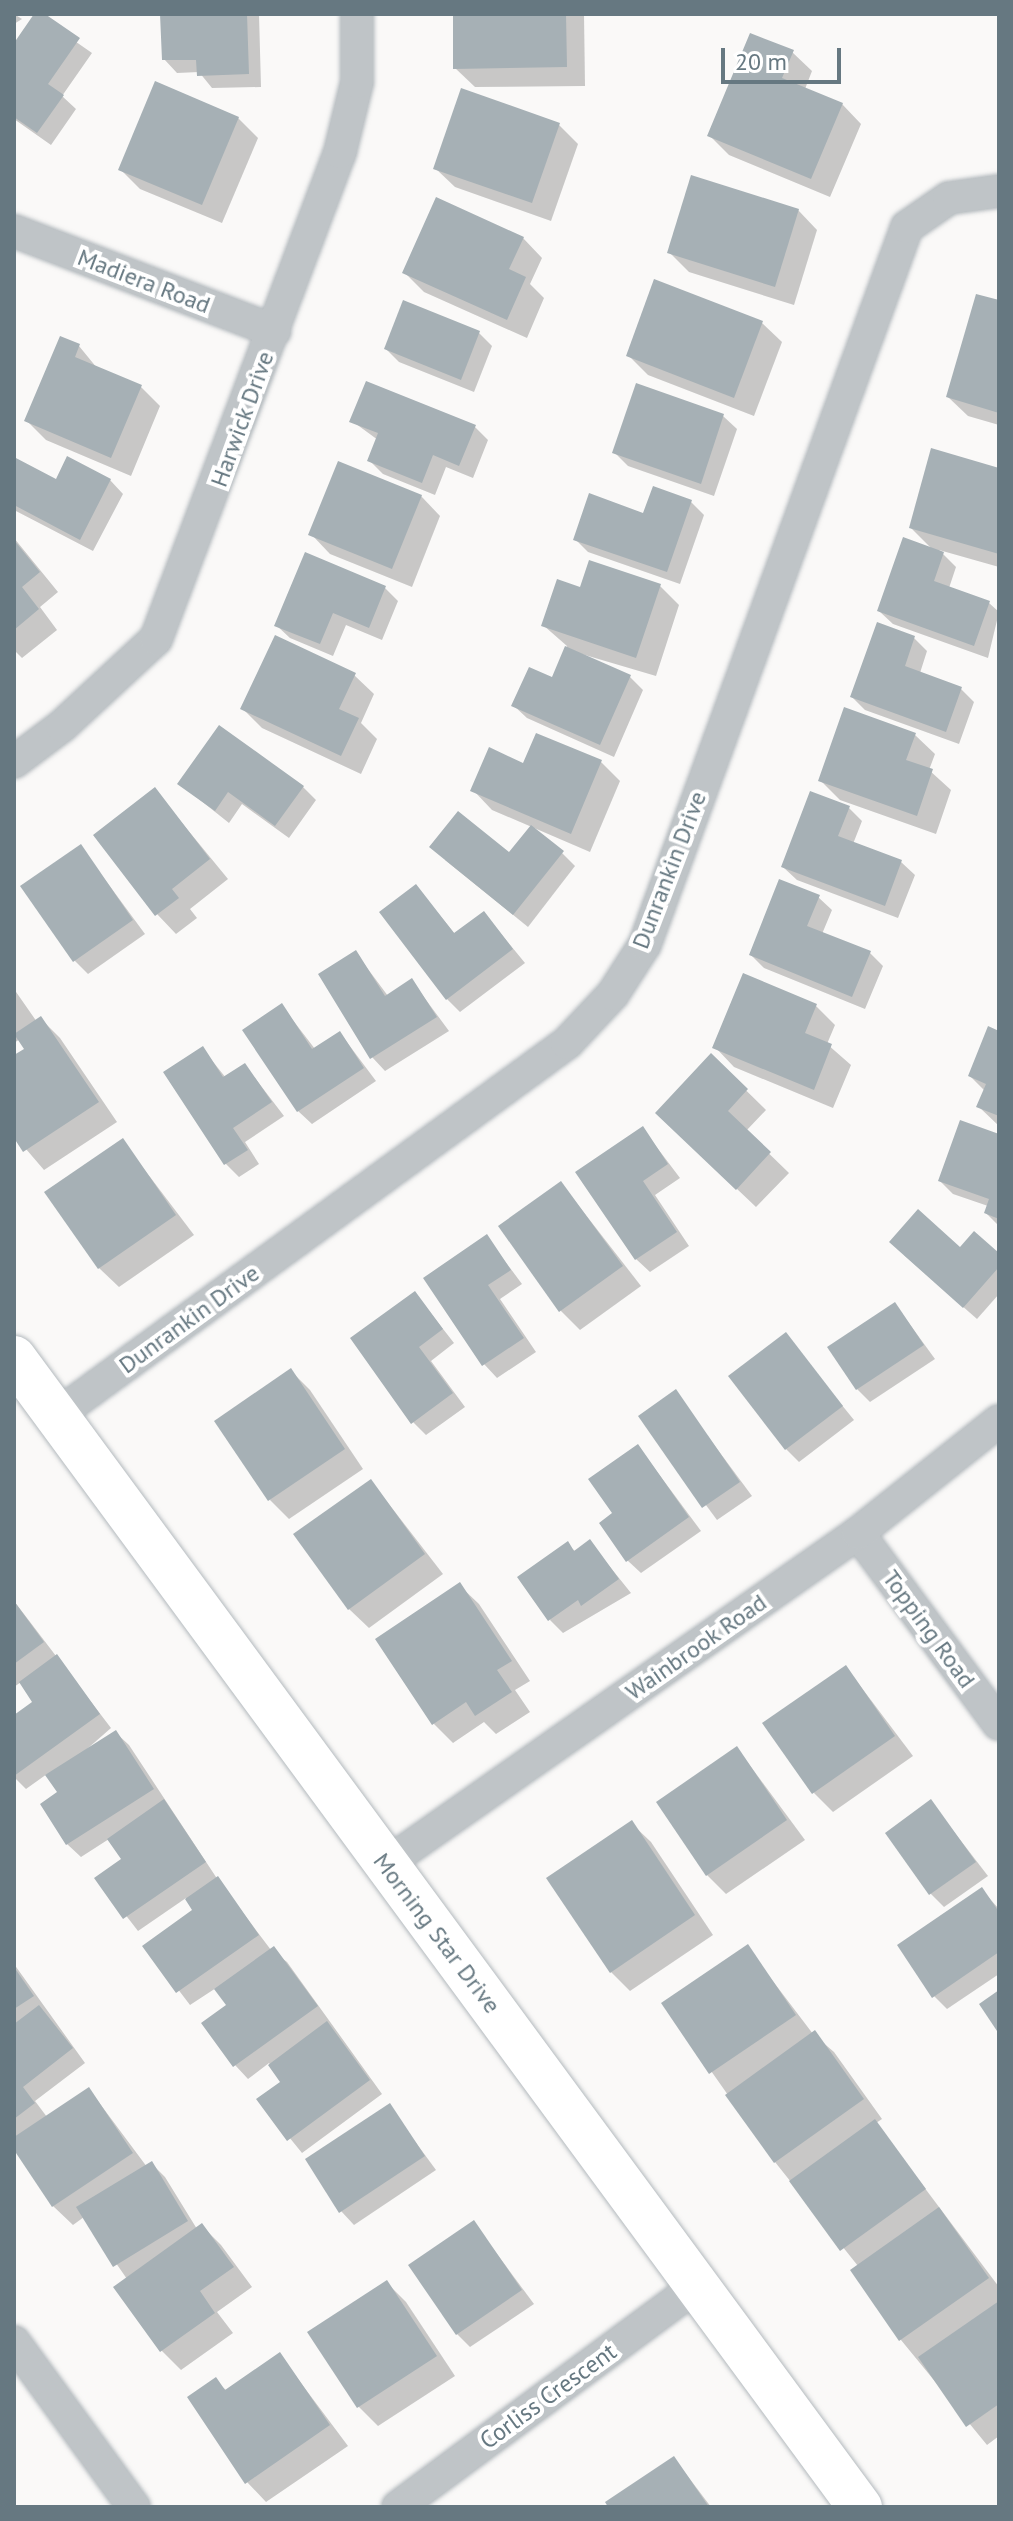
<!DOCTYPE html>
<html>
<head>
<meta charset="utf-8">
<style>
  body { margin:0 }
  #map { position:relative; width:1013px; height:2521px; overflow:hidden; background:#faf9f8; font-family:"PT Sans",sans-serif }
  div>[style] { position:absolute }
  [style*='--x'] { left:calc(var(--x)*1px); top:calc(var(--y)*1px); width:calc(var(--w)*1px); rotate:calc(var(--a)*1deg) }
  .shadow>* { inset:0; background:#0003 }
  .building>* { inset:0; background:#a6b0b5 }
  .roads { filter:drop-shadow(0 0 2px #b4babe) drop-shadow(0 0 2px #b4babe) }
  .street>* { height:32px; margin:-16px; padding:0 16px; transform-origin:16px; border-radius:16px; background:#bfc4c7 }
  .secondary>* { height:44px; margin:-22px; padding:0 22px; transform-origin:22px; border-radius:22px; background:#fff }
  span { translate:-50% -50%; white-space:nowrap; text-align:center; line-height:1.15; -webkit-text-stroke:8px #fff; paint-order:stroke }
  .street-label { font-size:24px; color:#667881 }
  .frame { position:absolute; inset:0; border:16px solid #667881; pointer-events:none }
  .scale { position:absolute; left:721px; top:48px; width:120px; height:36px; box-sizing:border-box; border:4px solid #667881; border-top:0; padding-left:10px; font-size:24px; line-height:28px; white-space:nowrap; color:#667881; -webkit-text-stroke:6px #fff; paint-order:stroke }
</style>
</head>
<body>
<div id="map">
  <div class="shadow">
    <i style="clip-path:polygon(14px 14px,22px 19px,14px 24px)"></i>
    <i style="clip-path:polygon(36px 14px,92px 53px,62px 96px,76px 109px,51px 145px,14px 119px,14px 47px)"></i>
    <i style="clip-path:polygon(162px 14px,259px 14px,261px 87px,212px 88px,199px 72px,177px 73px,164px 59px)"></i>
    <i style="clip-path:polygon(455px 14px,584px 14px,585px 86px,475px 87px,455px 68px)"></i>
    <i style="clip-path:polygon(792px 52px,812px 71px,805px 89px,842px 104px,861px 124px,830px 197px,729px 155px,710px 136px)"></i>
    <i style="clip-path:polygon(238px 118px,258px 138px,222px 223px,140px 189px,120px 169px)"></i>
    <i style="clip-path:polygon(559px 125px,578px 144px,551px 221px,455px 187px,435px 168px)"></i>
    <i style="clip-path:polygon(798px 210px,817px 230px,794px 305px,689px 272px,670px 253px)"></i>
    <i style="clip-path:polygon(523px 238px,542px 258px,530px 284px,544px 298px,527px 338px,424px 292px,404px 272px)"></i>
    <i style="clip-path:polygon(999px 302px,999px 425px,968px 416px,948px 397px)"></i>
    <i style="clip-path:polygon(762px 323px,782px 342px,754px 416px,648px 375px,628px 355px)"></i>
    <i style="clip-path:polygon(479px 333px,492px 346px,474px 392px,399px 362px,386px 349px)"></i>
    <i style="clip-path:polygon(79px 346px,97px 368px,141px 387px,160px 406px,131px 476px,46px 440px,26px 420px)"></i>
    <i style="clip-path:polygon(723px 416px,737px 429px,714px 496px,628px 466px,615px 453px)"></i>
    <i style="clip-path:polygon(352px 421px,474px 426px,488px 440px,473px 478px,446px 467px,435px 495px,383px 474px,370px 461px,378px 440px)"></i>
    <i style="clip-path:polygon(14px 459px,57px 481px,110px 480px,123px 494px,93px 551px,14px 510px)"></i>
    <i style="clip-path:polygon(999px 470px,999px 567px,939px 550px,956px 567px,949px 588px,989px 603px,999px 612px,988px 658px,893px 624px,879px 611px,933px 550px,911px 528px)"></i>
    <i style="clip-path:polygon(421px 496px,440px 516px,412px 587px,330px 554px,311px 534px)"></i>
    <i style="clip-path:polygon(691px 502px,704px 515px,680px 584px,588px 552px,575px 539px)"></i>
    <i style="clip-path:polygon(14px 538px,58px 592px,40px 607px,57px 630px,22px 658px,14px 650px)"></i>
    <i style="clip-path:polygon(660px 586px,679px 605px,656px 676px,568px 650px,630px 677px,643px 690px,614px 757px,527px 718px,513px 705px,553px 679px,567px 646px,543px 625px)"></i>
    <i style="clip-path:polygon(385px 588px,398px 601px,382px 640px,346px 625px,333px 656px,290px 638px,276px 625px)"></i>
    <i style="clip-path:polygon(914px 638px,927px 651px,920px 673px,961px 689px,974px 702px,959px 744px,865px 710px,852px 697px)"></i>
    <i style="clip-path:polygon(354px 675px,374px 694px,361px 723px,377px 739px,361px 774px,262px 728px,242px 708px)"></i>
    <i style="clip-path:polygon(915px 735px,935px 754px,929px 770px,951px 790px,936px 834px,840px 800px,821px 781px)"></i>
    <i style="clip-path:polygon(601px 762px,620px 781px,590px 852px,492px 810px,473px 790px)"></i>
    <i style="clip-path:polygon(180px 784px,303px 787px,316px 800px,289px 838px,242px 804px,229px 823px)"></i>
    <i style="clip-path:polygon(155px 790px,228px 879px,190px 909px,197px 918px,176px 934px,157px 914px)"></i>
    <i style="clip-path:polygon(849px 808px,862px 821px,853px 844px,901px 862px,915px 875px,898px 918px,797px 880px,783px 867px)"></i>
    <i style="clip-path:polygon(81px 847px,145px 934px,88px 974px,75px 961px)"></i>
    <i style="clip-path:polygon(562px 853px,575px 866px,528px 927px,445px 860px)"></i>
    <i style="clip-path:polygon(416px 886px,455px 934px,484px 913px,525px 963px,460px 1012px,447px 999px)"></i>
    <i style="clip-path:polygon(818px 897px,832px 910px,822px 934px,870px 953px,883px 966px,865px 1009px,764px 968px,751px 955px)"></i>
    <i style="clip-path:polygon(356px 953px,388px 996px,412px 981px,449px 1031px,385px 1071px,372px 1057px)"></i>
    <i style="clip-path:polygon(14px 989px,37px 1022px,41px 1019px,60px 1038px,117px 1122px,44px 1170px,14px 1135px,14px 1058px,27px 1049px,20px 1039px,14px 1043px)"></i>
    <i style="clip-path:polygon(282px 1006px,315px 1049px,340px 1033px,376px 1081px,312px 1124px,298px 1111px)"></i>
    <i style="clip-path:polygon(816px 1006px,835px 1025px,827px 1044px,851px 1065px,833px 1108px,734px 1067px,715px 1047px)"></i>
    <i style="clip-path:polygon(999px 1033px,999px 1126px,978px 1106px,985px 1091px,970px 1076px)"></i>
    <i style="clip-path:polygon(202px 1048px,226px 1078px,245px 1065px,284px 1116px,245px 1142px,259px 1164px,239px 1177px,226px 1164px)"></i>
    <i style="clip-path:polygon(711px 1056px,766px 1110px,746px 1131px,789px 1173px,756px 1207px,677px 1132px)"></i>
    <i style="clip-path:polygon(643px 1129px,680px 1178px,655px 1195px,689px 1246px,650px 1272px,636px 1259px)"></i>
    <i style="clip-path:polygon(999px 1136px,999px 1226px,986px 1213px,988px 1206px,953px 1194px,940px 1181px)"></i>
    <i style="clip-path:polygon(122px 1140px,194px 1235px,119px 1287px,99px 1268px)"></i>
    <i style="clip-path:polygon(561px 1183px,641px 1286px,580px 1330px,561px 1311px)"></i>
    <i style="clip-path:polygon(487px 1237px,522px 1284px,500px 1299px,536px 1352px,497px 1378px,484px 1364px)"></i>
    <i style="clip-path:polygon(960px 1250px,999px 1256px,999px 1294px,977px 1319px,904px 1255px)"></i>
    <i style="clip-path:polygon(415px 1293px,454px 1343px,431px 1361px,465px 1407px,426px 1435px,413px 1422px)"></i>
    <i style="clip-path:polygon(895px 1304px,935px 1359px,870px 1402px,857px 1389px)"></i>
    <i style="clip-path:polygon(785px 1335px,854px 1420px,799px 1462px,786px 1449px)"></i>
    <i style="clip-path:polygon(291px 1371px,310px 1390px,363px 1469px,289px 1519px,270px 1500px)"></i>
    <i style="clip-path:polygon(675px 1392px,752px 1496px,717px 1520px,640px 1416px)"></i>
    <i style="clip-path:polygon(638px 1446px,701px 1531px,641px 1573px,627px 1560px,615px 1514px)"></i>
    <i style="clip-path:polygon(371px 1481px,443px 1574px,369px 1628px,349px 1609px)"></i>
    <i style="clip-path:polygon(590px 1542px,631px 1593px,563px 1633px,550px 1620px,567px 1544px,576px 1552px)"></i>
    <i style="clip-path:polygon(459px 1585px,479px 1604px,530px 1681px,515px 1690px,530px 1712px,496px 1734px,484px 1722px,453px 1743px,434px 1724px)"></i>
    <i style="clip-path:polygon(14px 1601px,111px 1728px,79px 1756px,115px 1732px,129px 1745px,216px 1877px,271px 1950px,287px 1962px,382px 2094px,302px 2153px,259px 2100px,283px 2082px,269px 2063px,248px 2079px,235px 2065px,228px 2006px,216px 1988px,190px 2005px,145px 1946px,195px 1911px,186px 1898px,138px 1931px,97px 1878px,124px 1859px,109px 1839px,81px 1857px,67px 1844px,59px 1793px,47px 1774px,26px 1789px,14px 1777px,14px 1717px,35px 1702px,21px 1682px,14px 1687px)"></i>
    <i style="clip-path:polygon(846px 1667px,913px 1756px,833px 1812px,814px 1793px)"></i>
    <i style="clip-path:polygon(737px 1748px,805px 1840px,726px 1894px,707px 1875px)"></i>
    <i style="clip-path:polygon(931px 1802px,988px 1876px,944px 1907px,931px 1894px)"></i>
    <i style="clip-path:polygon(631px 1823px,651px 1842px,713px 1935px,630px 1991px,611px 1972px)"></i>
    <i style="clip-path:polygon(982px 1890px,999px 1909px,999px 1974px,947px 2009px,934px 1996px)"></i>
    <i style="clip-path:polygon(747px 1947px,813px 2034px,834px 2052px,882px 2119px,876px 2123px,999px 2287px,999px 2436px,987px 2445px,901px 2340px,853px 2270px,858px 2266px,775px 2162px,664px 2004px)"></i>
    <i style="clip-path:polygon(14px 1964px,85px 2063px,35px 2101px,47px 2117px,89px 2089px,147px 2167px,152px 2164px,165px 2177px,197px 2229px,202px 2226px,221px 2245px,252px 2287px,217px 2312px,233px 2333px,181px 2370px,162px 2351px,127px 2279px,84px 2217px,73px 2225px,53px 2206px,14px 2147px)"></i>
    <i style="clip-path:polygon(389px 2106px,436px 2170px,354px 2225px,341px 2211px)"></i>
    <i style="clip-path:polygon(474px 2223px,534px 2304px,470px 2347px,457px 2334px)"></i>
    <i style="clip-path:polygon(386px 2282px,406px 2302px,455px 2376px,378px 2426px,359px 2407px,310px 2333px)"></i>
    <i style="clip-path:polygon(280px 2355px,348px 2446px,266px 2502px,247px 2482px,215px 2380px,227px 2391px)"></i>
    <i style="clip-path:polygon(674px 2458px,711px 2507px,611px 2507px)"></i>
  </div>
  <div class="building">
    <i style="clip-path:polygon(34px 14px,45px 14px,80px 38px,48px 84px,64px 95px,37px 133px,14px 117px,14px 43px)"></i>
    <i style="clip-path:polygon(160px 14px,247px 14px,249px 74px,197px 76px,196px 60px,162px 60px)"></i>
    <i style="clip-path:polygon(453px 14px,566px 14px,567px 67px,453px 69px)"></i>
    <i style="clip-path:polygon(750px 33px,794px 50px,782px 78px,843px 103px,811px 179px,707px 136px)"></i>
    <i style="clip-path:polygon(155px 81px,239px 117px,202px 205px,118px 170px)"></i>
    <i style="clip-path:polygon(461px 88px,560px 123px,532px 203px,433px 169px)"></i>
    <i style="clip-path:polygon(691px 175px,799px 209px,775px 287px,667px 253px)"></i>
    <i style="clip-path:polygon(436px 197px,524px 237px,509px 269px,526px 277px,507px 320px,402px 273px)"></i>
    <i style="clip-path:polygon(654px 279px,763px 321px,734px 398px,626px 356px)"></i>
    <i style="clip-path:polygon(976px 294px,999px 300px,999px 413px,946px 397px)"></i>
    <i style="clip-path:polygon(403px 300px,480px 331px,461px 380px,384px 349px)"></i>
    <i style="clip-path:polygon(60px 336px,80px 344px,75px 357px,142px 385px,111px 458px,24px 421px)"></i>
    <i style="clip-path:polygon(366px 381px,476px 425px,459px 466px,433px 455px,422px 483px,367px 461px,378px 433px,349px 422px)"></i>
    <i style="clip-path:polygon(636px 383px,724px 414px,701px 484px,612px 453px)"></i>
    <i style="clip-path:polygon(931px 448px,999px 468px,999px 554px,909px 528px)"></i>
    <i style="clip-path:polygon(67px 456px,111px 479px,80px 540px,14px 505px,14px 457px,56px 479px)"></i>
    <i style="clip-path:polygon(338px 461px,422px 495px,392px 569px,308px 535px)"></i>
    <i style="clip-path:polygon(653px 486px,692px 500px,667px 572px,573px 540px,589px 493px,643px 513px)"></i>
    <i style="clip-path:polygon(903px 537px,944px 552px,934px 581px,990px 601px,974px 646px,877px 611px)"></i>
    <i style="clip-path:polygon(14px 540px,40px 572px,22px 587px,39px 609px,14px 630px)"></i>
    <i style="clip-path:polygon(305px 552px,386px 586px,369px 628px,333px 613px,320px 644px,274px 626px)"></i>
    <i style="clip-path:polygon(589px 560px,661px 584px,636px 658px,541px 626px,557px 579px,580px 587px)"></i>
    <i style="clip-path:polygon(877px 622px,915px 636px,905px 666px,962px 687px,946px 732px,850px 697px)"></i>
    <i style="clip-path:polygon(275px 635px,356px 673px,339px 709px,359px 718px,341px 756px,240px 709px)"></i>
    <i style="clip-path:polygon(565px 646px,631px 675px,600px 745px,511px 706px,529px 667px,552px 677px)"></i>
    <i style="clip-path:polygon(844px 707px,916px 733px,906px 760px,933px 769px,917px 816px,818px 781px)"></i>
    <i style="clip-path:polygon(219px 725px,304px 786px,275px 826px,228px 792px,215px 811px,177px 784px)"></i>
    <i style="clip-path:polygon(536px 733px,602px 760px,571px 834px,470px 791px,489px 747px,523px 763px)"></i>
    <i style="clip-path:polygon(155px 787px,210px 859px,172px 889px,179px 898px,155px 916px,93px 835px)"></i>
    <i style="clip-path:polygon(810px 791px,850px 806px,838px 836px,902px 860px,885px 906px,781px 867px)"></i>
    <i style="clip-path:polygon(458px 811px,509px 852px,531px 825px,564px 851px,513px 915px,429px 847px)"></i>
    <i style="clip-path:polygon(81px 844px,133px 920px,73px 962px,20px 886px)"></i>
    <i style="clip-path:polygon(779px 879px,820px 895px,807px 926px,871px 951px,852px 997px,749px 955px)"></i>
    <i style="clip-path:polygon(416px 884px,454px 933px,484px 911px,513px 949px,446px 1000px,379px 912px)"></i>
    <i style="clip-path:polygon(356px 950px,385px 996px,412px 978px,437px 1017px,370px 1059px,318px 974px)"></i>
    <i style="clip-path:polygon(743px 973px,817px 1004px,805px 1033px,832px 1044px,814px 1090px,712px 1048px)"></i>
    <i style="clip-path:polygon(282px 1003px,312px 1049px,340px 1031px,364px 1068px,297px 1112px,242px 1030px)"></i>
    <i style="clip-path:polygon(41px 1016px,99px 1102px,23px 1152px,14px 1138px,14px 1055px,24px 1049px,14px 1034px)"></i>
    <i style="clip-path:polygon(988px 1026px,999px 1031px,999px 1116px,976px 1107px,986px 1084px,968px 1076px)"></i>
    <i style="clip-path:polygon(203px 1046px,223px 1077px,245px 1063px,272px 1102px,233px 1128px,248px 1150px,224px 1165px,163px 1072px)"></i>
    <i style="clip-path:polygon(711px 1053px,748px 1089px,728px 1111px,771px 1152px,736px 1190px,655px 1113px)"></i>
    <i style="clip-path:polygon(960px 1120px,999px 1134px,999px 1219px,984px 1213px,989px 1199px,938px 1181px)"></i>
    <i style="clip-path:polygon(643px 1126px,668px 1164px,643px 1181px,677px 1232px,635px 1260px,575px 1172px)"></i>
    <i style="clip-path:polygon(123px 1138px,176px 1215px,98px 1269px,44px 1192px)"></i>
    <i style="clip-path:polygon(561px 1181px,623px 1266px,559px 1312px,498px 1226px)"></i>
    <i style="clip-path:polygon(918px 1209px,960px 1247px,974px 1231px,999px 1253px,999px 1267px,963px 1308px,889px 1242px)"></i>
    <i style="clip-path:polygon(487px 1234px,511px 1270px,488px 1285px,524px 1338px,482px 1366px,423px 1278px)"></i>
    <i style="clip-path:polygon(415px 1291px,443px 1329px,419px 1347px,453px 1393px,411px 1424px,350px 1338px)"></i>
    <i style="clip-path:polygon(895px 1302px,924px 1345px,856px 1390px,827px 1347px)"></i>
    <i style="clip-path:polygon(786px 1332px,843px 1406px,785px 1450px,728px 1376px)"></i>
    <i style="clip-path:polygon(291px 1368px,345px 1449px,268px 1501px,214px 1421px)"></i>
    <i style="clip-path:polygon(676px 1389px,740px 1482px,702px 1508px,638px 1416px)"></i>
    <i style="clip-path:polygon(638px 1444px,689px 1517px,626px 1562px,599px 1523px,612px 1513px,588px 1479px)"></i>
    <i style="clip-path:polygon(371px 1479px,425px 1554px,348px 1610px,293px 1534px)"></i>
    <i style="clip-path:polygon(590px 1539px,619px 1579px,581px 1606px,578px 1600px,548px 1621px,517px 1577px,568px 1541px,574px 1551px)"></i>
    <i style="clip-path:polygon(460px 1582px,512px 1661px,497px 1670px,512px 1692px,475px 1716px,466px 1702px,432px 1725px,375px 1639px)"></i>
    <i style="clip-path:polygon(14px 1601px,44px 1642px,14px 1664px)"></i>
    <i style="clip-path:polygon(57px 1654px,100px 1714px,14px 1776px,14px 1715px,32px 1702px,19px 1682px)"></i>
    <i style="clip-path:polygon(846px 1665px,895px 1736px,812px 1794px,762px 1723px)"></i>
    <i style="clip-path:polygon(116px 1730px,154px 1789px,66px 1845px,40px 1804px,57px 1792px,45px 1775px)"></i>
    <i style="clip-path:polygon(737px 1746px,787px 1820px,706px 1876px,656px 1802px)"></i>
    <i style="clip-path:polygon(164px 1799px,206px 1862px,123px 1919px,94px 1878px,121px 1859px,107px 1839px)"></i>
    <i style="clip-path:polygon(931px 1799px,976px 1862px,929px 1895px,885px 1833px)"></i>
    <i style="clip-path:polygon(632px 1820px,695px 1915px,610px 1973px,546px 1878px)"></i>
    <i style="clip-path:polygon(218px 1876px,259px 1935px,176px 1993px,142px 1946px,192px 1910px,185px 1899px)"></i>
    <i style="clip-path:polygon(982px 1887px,999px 1912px,999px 1952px,932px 1998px,897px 1945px)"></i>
    <i style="clip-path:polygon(748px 1944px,796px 2015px,709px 2074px,661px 2003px)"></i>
    <i style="clip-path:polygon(274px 1946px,318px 2006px,233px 2067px,201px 2023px,226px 2005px,214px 1989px)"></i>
    <i style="clip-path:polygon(14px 1967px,34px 1996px,14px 2009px)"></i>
    <i style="clip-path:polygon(999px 1990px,999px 2034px,979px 2004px)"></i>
    <i style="clip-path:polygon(39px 2005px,73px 2048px,23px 2087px,35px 2103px,14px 2119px,14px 2024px)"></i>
    <i style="clip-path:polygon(327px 2021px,370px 2080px,287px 2141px,256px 2099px,280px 2082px,268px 2065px)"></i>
    <i style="clip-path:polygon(815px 2030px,864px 2099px,774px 2163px,725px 2095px)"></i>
    <i style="clip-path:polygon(89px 2087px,133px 2153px,52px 2207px,14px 2150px,14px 2137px)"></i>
    <i style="clip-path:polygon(390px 2103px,425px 2156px,339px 2213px,305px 2159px)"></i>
    <i style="clip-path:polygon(875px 2119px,926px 2189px,840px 2251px,789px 2181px)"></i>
    <i style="clip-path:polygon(152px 2161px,188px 2221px,113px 2267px,76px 2207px)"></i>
    <i style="clip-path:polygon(939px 2207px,989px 2278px,899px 2341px,850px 2270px)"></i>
    <i style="clip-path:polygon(474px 2220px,522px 2290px,456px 2335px,408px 2265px)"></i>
    <i style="clip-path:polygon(202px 2223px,234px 2267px,200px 2291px,215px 2313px,160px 2352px,113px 2287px)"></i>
    <i style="clip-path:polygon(387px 2280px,437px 2356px,357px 2408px,307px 2332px)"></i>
    <i style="clip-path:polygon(999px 2301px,999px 2404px,966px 2427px,918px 2357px)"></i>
    <i style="clip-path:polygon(280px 2352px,330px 2425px,245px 2484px,187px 2397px,216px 2377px,225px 2390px)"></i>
    <i style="clip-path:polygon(674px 2456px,709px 2507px,608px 2507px,605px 2502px)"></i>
  </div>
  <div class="roads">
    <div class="street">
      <i style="--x:14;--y:231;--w:279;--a:21"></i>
      <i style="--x:14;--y:762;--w:60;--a:-36.9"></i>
      <i style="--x:62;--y:726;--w:128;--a:-42.8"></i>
      <i style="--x:156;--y:639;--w:521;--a:-69.3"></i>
      <i style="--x:340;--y:152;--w:72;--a:-76.3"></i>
      <i style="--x:357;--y:82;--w:68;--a:-90"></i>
      <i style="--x:57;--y:1415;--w:631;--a:-36.11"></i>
      <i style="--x:567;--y:1043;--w:67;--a:-46.8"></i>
      <i style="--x:613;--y:994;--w:59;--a:-57.4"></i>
      <i style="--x:645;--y:944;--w:763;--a:-69.93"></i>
      <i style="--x:907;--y:227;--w:51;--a:-34.6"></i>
      <i style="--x:949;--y:198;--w:50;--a:-8"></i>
      <i style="--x:858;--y:1533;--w:237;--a:53.6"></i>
      <i style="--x:386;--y:1864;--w:576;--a:-35.04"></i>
      <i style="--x:858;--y:1533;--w:180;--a:-38.5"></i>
      <i style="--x:14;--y:2342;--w:204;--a:54"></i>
      <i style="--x:398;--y:2507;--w:373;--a:-36.5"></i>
    </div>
    <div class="secondary">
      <i style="--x:14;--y:1358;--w:1427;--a:53.64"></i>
    </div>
  </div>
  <div class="street-label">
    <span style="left:144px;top:281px;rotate:21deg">Madiera Road</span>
    <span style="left:242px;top:419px;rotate:-70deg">Harwick Drive</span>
    <span style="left:669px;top:870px;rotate:-69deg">Dunrankin Drive</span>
    <span style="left:189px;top:1319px;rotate:-36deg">Dunrankin Drive</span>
    <span style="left:929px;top:1629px;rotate:54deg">Topping Road</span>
    <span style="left:696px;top:1647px;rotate:-35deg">Wainbrook Road</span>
    <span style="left:437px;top:1933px;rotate:53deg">Morning Star Drive</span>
    <span style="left:548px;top:2396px;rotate:-36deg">Corliss Crescent</span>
  </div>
  <div class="frame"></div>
  <div class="scale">20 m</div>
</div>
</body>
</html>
